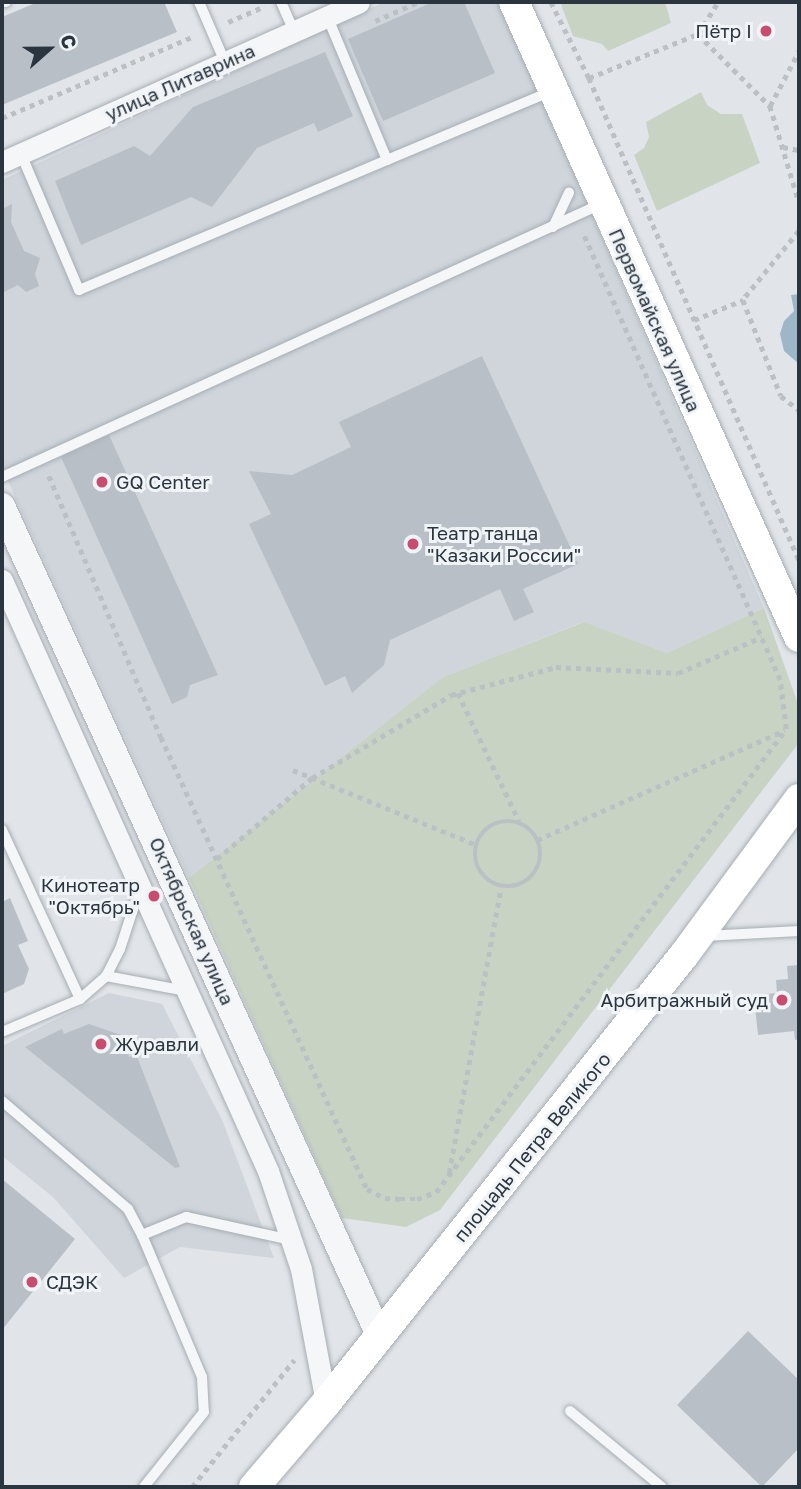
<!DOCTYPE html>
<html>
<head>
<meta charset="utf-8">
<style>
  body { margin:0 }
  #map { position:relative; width:801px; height:1489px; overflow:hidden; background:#e1e5e9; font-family:"Golos Text",sans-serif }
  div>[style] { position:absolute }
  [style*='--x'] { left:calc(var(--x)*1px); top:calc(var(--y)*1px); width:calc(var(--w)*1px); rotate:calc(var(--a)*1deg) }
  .built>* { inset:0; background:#cfd5db }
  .green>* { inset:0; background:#c9d3c3 }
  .water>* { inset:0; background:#9eb7c8 }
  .building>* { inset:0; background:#b9bfc6 }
  .path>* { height:4.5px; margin-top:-2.25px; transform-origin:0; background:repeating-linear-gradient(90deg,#bbc0c4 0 5px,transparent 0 10px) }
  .path>.ring { margin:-2.25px; padding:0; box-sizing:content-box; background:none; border:4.5px solid #bbc0c4; border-radius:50% }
  .roads { filter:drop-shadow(0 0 2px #a6adb3) drop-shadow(0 0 2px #a6adb3) }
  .service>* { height:10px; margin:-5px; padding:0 5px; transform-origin:5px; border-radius:5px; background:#f4f6f8 }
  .minor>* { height:21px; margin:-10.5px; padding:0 10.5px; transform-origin:10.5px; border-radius:10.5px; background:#f4f6f8 }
  .tertiary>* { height:26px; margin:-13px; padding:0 13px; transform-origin:13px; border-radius:13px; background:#f4f6f8 }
  .secondary>* { height:30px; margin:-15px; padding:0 15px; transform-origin:15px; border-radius:15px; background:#fff }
  .dots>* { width:19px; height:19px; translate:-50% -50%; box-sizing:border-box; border:4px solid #f1f4f7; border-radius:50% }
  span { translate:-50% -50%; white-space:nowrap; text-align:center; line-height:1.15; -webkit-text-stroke:6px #f1f4f7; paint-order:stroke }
  .poi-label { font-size:19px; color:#2a3540 }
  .right { translate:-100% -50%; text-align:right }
  .left { translate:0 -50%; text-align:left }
  .street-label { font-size:19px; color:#2a3540 }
  .frame { position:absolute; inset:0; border:4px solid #2a3540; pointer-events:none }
  .north { position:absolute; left:14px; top:14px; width:70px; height:70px; -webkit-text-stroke:5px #f1f4f7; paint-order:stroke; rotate:69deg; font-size:19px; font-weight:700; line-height:28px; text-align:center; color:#2a3540 }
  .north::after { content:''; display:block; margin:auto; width:24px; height:32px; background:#2a3540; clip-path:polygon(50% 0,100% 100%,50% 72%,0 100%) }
</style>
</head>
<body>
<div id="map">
  <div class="built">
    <i style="clip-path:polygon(384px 2px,499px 2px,764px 608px,667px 653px,583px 622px,443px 677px,189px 878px,2px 468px,2px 180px)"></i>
    <i style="clip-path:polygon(109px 993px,162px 1004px,223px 1122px,274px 1258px,180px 1247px,124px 1278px,53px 1197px,2px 1156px,2px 1046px)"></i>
  </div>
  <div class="green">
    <i style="clip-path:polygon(560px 2px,665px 2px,671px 23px,608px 51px,602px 44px,573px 36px)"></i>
    <i style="clip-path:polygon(701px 92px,707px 105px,721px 114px,742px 114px,760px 163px,657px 211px,634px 155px,644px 148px,649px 137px,646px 122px)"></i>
    <i style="clip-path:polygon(764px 608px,798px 704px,798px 744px,440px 1210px,406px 1227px,342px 1218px,189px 878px,443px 677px,584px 622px,667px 653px)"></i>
  </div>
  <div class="water">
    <i style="clip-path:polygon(799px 294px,799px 364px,784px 351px,780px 334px,784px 321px,794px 311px,791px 295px)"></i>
  </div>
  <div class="building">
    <i style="clip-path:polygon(38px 2px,164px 2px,177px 32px,2px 105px,2px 17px)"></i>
    <i style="clip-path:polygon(433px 2px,464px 2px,495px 73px,383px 121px,348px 39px)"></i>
    <i style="clip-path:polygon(325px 52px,353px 116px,318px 132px,314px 123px,257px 148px,212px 207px,191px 197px,81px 245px,55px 181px,134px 146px,150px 156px,193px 107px)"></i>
    <i style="clip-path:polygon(12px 204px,11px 222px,24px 251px,40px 258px,35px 274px,39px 286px,26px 292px,18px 285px,2px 293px,2px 209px)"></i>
    <i style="clip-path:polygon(482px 356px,578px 564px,523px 589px,534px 612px,514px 621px,500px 589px,390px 640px,384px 665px,352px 693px,345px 676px,325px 686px,249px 524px,271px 514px,249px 471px,292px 475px,351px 447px,339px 422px)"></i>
    <i style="clip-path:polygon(109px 435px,218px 675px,190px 685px,187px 697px,172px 704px,61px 457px)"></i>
    <i style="clip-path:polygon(10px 898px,28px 941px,18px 945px,29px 969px,24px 984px,2px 994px,2px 902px)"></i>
    <i style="clip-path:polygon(799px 965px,799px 1039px,795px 1040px,794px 1031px,758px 1035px,755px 1007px,766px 1006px,765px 994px,777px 993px,776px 980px,788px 979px,787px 966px)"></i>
    <i style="clip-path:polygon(89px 1024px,121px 1035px,129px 1057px,136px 1054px,180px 1167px,175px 1168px,25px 1047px,62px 1029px,64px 1034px)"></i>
    <i style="clip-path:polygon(2px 1179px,75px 1239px,2px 1330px)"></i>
    <i style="clip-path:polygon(748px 1331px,799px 1380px,799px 1448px,762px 1487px,677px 1405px)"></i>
  </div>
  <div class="path">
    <i style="--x:551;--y:2;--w:85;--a:63.4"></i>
    <i style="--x:589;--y:78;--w:526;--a:66.46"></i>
    <i style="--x:375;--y:21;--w:47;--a:-23.8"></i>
    <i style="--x:228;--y:22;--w:40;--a:-23.4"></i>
    <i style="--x:698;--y:34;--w:102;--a:45"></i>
    <i style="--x:770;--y:106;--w:100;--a:73.2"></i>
    <i style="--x:589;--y:78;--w:118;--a:-22"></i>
    <i style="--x:698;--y:34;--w:38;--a:-58"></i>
    <i style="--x:770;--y:106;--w:62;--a:-62.2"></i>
    <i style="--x:2;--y:118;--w:209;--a:-23.1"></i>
    <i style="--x:783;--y:147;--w:16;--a:11"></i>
    <i style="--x:799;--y:231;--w:89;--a:129.1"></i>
    <i style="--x:743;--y:300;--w:103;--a:68.4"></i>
    <i style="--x:781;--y:396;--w:23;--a:38"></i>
    <i style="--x:694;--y:320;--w:53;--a:-22.2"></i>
    <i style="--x:49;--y:476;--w:284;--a:66.8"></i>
    <i style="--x:161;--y:737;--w:497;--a:65.5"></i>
    <i style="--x:367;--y:1189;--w:20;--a:27"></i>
    <i style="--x:385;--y:1198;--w:15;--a:4"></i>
    <i style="--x:400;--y:1199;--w:17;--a:0"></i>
    <i style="--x:417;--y:1199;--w:20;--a:-20"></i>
    <i style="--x:436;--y:1192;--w:580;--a:-52.91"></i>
    <i style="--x:786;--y:729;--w:49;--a:-97"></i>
    <i style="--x:780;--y:680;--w:488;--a:-113.8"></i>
    <i style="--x:458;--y:693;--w:142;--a:64.5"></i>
    <i style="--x:293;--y:770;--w:196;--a:22.2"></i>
    <i class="ring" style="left:475px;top:821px;width:61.5px;height:61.5px"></i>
    <i style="--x:537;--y:840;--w:271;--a:-23.9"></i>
    <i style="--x:217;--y:859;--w:125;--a:-40.5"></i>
    <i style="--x:312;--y:778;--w:162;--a:-30.8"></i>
    <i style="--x:451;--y:695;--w:109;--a:-14.9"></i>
    <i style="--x:556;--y:667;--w:122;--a:2.8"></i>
    <i style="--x:678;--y:673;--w:91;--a:-23.2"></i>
    <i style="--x:449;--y:1173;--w:290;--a:-79.7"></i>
    <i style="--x:192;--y:1487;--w:163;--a:-51.2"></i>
  </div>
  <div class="roads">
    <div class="service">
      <i style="--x:2;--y:2;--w:4;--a:0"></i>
      <i style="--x:199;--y:2;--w:65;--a:66.6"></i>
      <i style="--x:281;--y:2;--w:32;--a:66"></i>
      <i style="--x:21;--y:154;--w:148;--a:66.9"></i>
      <i style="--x:79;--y:290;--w:334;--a:-22.9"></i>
      <i style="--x:387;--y:160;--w:156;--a:-112.6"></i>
      <i style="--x:387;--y:160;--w:179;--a:-22.7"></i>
      <i style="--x:553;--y:227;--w:38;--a:-65"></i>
      <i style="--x:2;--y:477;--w:658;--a:-24.5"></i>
      <i style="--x:2;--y:830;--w:186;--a:65.2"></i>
      <i style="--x:139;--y:891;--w:61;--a:108.1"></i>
      <i style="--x:120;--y:949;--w:30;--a:117"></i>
      <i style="--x:106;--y:976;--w:81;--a:10.6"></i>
      <i style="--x:705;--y:936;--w:94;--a:-3"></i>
      <i style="--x:2;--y:1032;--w:85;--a:-22.9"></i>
      <i style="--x:80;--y:999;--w:35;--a:-41"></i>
      <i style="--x:2;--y:1101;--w:166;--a:40.6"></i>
      <i style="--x:128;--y:1209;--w:30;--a:62"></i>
      <i style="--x:142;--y:1235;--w:154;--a:67.1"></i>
      <i style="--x:202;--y:1377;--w:35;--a:87"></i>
      <i style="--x:204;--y:1412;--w:96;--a:128.7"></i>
      <i style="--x:142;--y:1235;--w:48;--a:-22.2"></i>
      <i style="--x:186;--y:1217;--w:107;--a:12.4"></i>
      <i style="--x:570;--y:1411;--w:119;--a:39.6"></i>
    </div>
    <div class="minor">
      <i style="--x:2;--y:162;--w:391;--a:-24.1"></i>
      <i style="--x:2;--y:580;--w:648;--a:65.77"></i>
      <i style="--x:268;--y:1171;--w:103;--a:71.4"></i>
      <i style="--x:301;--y:1269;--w:136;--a:79.4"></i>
    </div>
    <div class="tertiary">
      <i style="--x:2;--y:506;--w:913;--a:65.54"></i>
    </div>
    <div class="secondary">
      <i style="--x:514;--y:2;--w:696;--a:65.83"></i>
      <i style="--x:254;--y:1487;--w:111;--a:-49.4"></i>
      <i style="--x:326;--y:1403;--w:573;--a:-51.37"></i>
      <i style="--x:684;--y:955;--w:194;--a:-53.6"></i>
    </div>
  </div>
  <div class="dots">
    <i style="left:766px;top:31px;background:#c84c6d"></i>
    <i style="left:102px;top:482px;background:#c84c6d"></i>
    <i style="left:413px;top:544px;background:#c84c6d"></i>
    <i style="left:154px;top:896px;background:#c84c6d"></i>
    <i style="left:782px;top:1000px;background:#c84c6d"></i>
    <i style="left:101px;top:1044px;background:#c84c6d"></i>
    <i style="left:32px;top:1282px;background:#c84c6d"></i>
  </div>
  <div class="poi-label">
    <span class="right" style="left:752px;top:31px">Пётр I</span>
    <span class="left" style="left:116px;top:482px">GQ Center</span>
    <span class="left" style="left:427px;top:544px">Театр танца<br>"Казаки России"</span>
    <span class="right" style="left:140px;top:896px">Кинотеатр<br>"Октябрь"</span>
    <span class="right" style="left:768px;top:1000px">Арбитражный суд</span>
    <span class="left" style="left:115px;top:1044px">Журавли</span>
    <span class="left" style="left:46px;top:1282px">СДЭК</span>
  </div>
  <div class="street-label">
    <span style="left:180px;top:82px;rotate:-24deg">улица Литаврина</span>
    <span style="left:655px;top:320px;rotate:66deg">Первомайская улица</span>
    <span style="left:192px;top:921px;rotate:66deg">Октябрьская улица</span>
    <span style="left:532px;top:1147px;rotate:-51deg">площадь Петра Великого</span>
  </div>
  <div class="frame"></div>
  <div class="north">С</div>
</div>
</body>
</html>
